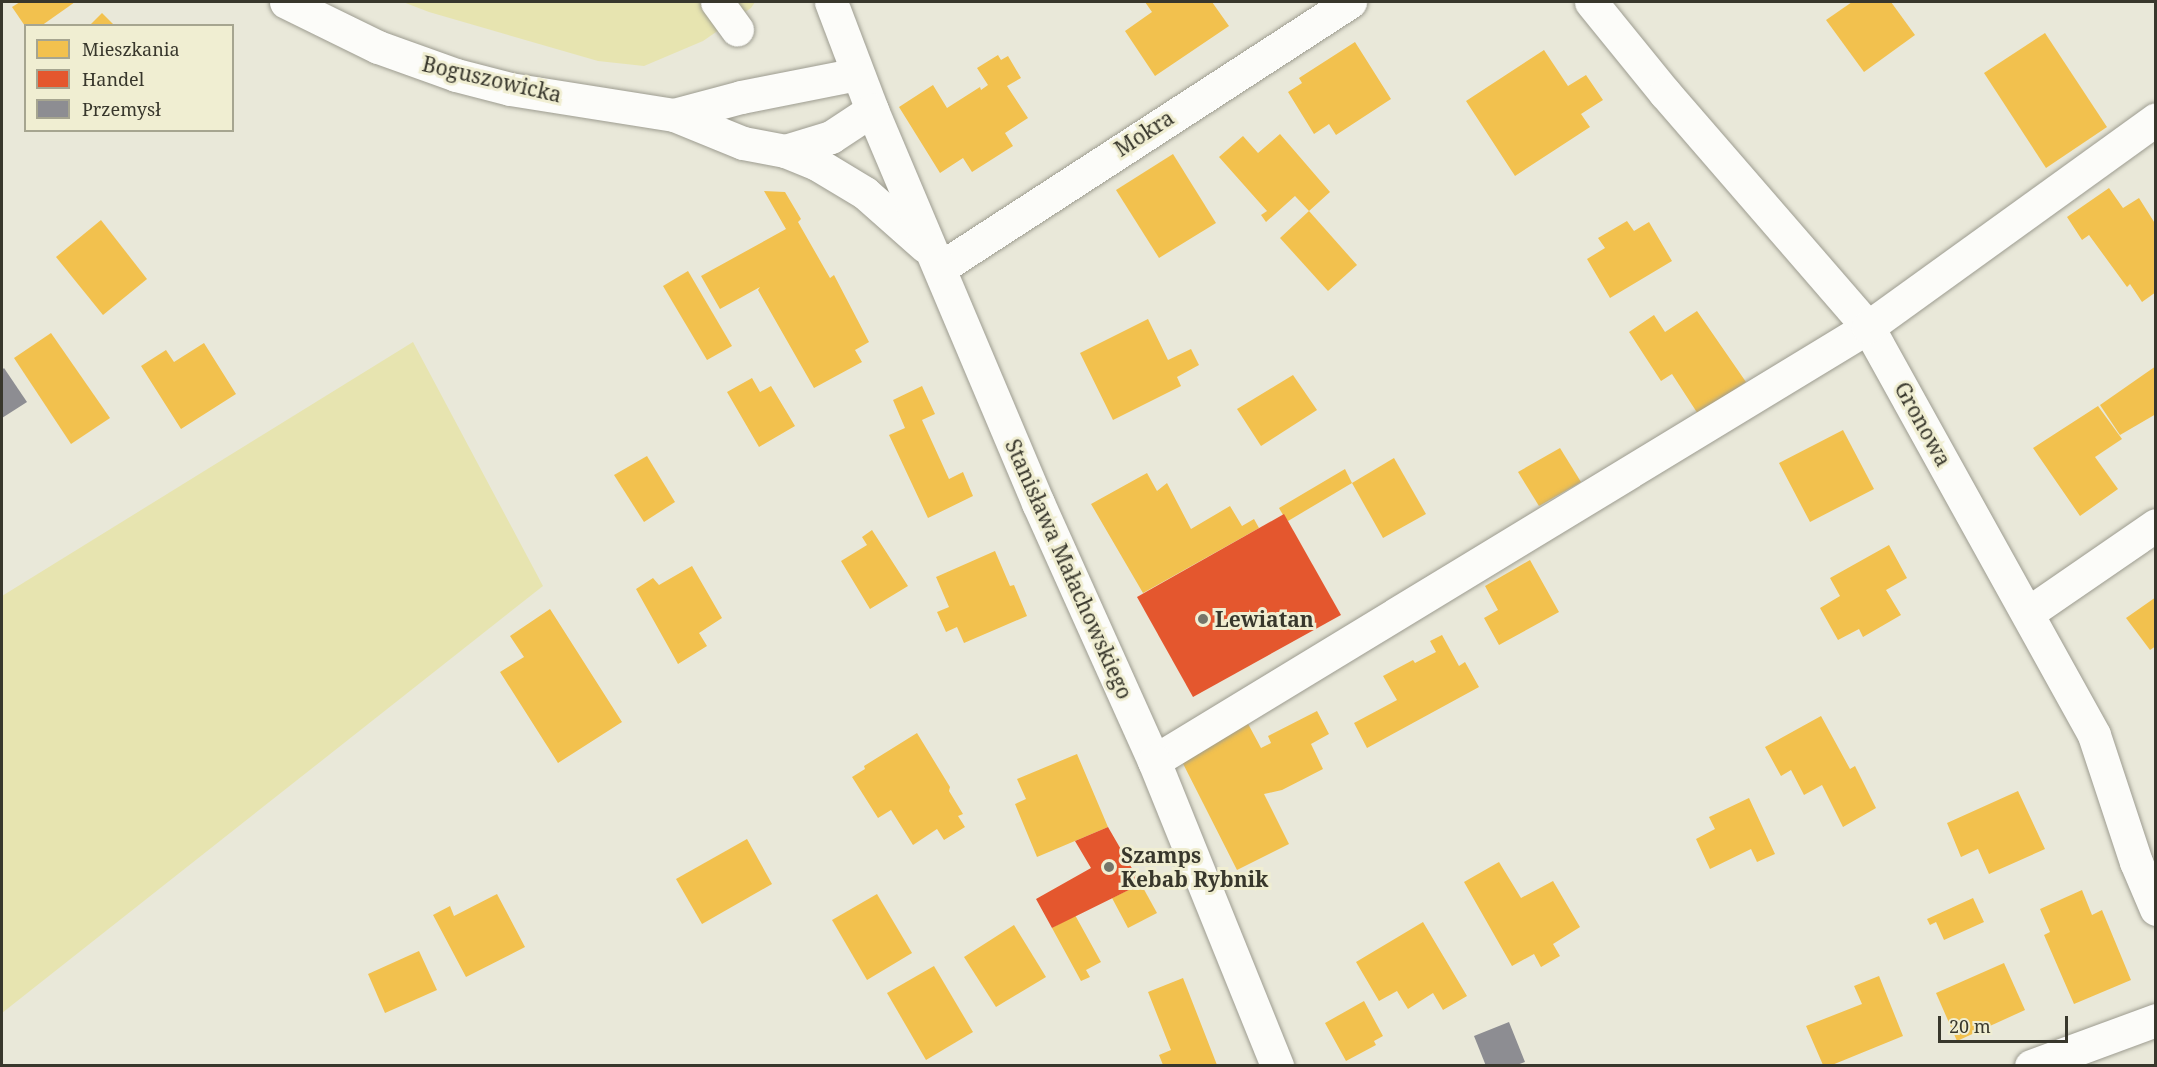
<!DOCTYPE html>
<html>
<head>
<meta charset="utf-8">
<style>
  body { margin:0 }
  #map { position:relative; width:2157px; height:1067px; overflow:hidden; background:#e9e8d9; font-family:"Noto Serif",serif }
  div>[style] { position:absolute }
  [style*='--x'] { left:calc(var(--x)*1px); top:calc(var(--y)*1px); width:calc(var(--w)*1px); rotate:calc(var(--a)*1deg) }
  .green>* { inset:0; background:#e7e4b0 }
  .homes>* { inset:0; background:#f2c14e }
  .shops>* { inset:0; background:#e4572e }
  .industry>* { inset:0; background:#8d8d92 }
  .roads { filter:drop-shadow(0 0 2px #9d9c90) drop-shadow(0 0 2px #9d9c90) }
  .pedestrian>* { height:33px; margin:-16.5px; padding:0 16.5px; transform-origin:16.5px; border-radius:16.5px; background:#fcfcf9 }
  .minor>* { height:33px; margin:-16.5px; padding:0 16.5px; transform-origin:16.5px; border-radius:16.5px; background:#fcfcf9 }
  .tertiary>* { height:33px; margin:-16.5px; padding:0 16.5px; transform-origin:16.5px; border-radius:16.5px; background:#fcfcf9 }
  .dots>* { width:16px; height:16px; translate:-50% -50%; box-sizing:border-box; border:3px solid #f0eed2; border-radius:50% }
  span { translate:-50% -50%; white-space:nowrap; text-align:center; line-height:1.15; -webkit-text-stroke:6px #f0eed2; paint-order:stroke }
  .street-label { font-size:21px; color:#38372c }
  .poi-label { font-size:21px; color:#38372c; font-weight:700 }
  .left { translate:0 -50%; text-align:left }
  .frame { position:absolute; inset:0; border:3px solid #38372c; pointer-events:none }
  .legend { position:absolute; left:24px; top:24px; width:210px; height:108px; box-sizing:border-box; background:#f0eed2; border:2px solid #a6a590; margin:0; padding:8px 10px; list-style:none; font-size:18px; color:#38372c }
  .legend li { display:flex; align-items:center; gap:12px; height:30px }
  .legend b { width:30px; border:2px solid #a6a590 }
  .scale { position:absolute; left:1938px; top:1016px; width:130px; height:27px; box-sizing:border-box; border:3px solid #38372c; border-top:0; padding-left:8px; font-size:18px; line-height:21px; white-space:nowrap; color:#38372c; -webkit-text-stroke:4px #f0eed2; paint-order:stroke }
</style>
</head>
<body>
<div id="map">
  <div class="green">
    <i style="clip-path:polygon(403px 2px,755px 2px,751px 8px,703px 41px,644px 66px,598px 61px,429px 12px)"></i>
    <i style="clip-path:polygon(413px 342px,543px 586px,2px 1013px,2px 596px)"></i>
  </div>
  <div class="homes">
    <i style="clip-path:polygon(20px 2px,75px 2px,41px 26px,25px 26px,12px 7px)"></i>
    <i style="clip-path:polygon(1145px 2px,1212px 2px,1229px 26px,1155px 76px,1125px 31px,1152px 12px)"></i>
    <i style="clip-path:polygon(1852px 2px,1891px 2px,1915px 35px,1864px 72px,1826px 20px)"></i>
    <i style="clip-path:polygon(102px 13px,115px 26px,89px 26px)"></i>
    <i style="clip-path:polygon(2045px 33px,2107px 127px,2046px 168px,1984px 73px)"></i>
    <i style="clip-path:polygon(1355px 42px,1391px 99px,1336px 135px,1329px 124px,1314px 134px,1288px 92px,1302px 83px,1299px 78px)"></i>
    <i style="clip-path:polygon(1544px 50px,1568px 86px,1586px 75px,1603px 100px,1581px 114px,1590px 127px,1515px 176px,1466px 101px)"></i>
    <i style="clip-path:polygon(998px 55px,1001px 60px,1008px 56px,1021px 78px,1007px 86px,1028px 118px,1005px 133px,1013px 146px,972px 172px,963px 158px,940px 173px,899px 107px,933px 85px,947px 108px,980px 87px,981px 90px,988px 85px,977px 68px)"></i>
    <i style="clip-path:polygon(1280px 134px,1330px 192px,1309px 211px,1295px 196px,1266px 222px,1261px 215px,1267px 211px,1219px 157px,1243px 136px,1258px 153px)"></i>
    <i style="clip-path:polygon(1173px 154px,1216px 223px,1159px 258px,1116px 190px)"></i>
    <i style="clip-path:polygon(2109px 188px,2123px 208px,2139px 198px,2156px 225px,2156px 292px,2142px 302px,2130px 284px,2127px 287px,2089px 235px,2082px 240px,2067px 217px)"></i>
    <i style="clip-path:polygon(764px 191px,785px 192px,801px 219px,798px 222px,830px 278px,834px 275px,869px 342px,855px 350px,862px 362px,814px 388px,758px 290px,760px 287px,720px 309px,701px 276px,786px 229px)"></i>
    <i style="clip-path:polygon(1309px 211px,1357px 265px,1328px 291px,1280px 238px)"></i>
    <i style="clip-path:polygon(101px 220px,147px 279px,103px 315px,56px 257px)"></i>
    <i style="clip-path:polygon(1627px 221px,1634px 231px,1649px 222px,1672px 261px,1610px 298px,1587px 259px,1605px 248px,1598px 238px)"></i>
    <i style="clip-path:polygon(688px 271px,732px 346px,707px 360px,663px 286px)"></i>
    <i style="clip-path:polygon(1697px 311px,1746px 382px,1698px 414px,1672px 374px,1661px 381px,1629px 332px,1654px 315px,1665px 332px)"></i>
    <i style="clip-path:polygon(1148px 319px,1168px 360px,1191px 349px,1199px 365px,1177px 377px,1181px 386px,1113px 420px,1080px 353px)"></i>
    <i style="clip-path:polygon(51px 333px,110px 418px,71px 444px,14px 358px)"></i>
    <i style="clip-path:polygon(204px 343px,236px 394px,181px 429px,141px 366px,166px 350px,174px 362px)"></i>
    <i style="clip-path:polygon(2156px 366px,2156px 414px,2120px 435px,2100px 405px)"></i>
    <i style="clip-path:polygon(1293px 375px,1317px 410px,1261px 446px,1237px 409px)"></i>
    <i style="clip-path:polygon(752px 378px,760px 392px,771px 386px,795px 426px,759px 447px,727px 392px)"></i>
    <i style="clip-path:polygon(922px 386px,935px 414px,922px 420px,949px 479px,963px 472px,973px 496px,928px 518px,889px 435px,905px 428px,893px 400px)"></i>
    <i style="clip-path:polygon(2098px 406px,2122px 439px,2095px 457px,2118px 489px,2080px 516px,2033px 448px)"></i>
    <i style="clip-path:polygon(1843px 430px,1874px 489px,1810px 522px,1779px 463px)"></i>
    <i style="clip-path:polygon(1560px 448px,1581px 482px,1539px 506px,1518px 472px)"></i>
    <i style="clip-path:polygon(647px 456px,675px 502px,644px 522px,614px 475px)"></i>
    <i style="clip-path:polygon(1394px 458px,1426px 514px,1383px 538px,1352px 483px)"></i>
    <i style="clip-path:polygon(1345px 469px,1352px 483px,1288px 521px,1283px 515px,1279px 508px)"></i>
    <i style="clip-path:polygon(1147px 473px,1157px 491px,1167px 483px,1191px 529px,1230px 506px,1242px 526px,1254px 519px,1259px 528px,1143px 593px,1091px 504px)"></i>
    <i style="clip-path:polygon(872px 530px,908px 586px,870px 609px,841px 561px,867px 545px,862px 537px)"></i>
    <i style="clip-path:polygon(1889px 545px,1907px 578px,1886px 590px,1901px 615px,1863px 637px,1859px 629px,1838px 640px,1820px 608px,1840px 596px,1830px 578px)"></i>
    <i style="clip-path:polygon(995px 551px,1010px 586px,1014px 585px,1027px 616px,964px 643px,957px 627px,946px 632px,937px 612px,949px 607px,936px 577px)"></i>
    <i style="clip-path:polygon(1530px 560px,1559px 612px,1499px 645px,1484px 618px,1498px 610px,1485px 586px)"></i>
    <i style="clip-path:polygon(692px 566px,722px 618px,699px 633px,707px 646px,678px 664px,636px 589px,653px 578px,659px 585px)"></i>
    <i style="clip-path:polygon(2156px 597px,2156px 646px,2150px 650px,2126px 618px)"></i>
    <i style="clip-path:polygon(550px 609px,622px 722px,558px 763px,500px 672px,524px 657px,510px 636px)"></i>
    <i style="clip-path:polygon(1442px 635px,1459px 666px,1465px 662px,1479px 687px,1367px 748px,1354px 723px,1397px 700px,1383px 676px,1413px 660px,1415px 663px,1436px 652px,1430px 641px)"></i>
    <i style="clip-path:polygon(1317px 711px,1329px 734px,1311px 744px,1323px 769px,1282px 790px,1264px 794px,1289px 844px,1237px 870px,1169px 736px,1246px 720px,1261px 748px,1271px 743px,1268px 736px)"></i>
    <i style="clip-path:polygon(1821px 716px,1850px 769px,1855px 766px,1876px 808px,1843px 827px,1822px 785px,1804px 795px,1791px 770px,1781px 776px,1765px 747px)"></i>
    <i style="clip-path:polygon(917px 733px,950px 787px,949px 791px,963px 814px,958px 816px,965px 827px,944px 840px,937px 829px,913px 845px,891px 810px,878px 818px,852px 777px,865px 769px,864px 766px)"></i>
    <i style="clip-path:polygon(1077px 754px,1108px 827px,1037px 857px,1015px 804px,1026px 799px,1017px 779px)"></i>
    <i style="clip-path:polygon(2018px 791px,2045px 849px,1989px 874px,1978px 849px,1961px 857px,1947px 823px)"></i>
    <i style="clip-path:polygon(1749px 798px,1775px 854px,1757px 862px,1751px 849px,1710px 869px,1696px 839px,1715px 829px,1709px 817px)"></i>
    <i style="clip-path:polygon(747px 839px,772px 884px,702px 924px,676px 879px)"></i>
    <i style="clip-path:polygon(1499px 862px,1521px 898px,1553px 881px,1580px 927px,1553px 944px,1560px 956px,1541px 967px,1534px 954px,1512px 966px,1464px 882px)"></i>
    <i style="clip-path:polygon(1141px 884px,1157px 913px,1128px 928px,1112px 898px)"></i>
    <i style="clip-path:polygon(2082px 890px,2092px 915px,2102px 910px,2131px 980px,2074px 1004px,2044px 935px,2050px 932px,2040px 909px)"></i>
    <i style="clip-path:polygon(497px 894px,525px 947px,466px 977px,433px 915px,450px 906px,454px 916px)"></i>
    <i style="clip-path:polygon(877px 894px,912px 953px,867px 980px,832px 920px)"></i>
    <i style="clip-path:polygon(1973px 898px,1984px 922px,1944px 940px,1936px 922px,1930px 925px,1927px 919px)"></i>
    <i style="clip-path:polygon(1075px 915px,1101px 962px,1086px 970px,1090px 977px,1081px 981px,1052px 928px)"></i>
    <i style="clip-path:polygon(1423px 922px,1467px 996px,1443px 1010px,1433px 993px,1408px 1009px,1397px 991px,1379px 1001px,1356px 962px)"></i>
    <i style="clip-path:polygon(1014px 925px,1046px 977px,996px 1007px,964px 957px)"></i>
    <i style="clip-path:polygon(419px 951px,437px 990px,385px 1013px,368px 974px)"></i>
    <i style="clip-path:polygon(2004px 963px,2025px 1010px,1957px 1041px,1936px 993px)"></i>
    <i style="clip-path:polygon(934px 966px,973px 1032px,926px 1060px,887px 993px)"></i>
    <i style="clip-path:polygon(1879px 976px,1903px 1036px,1832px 1065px,1823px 1065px,1806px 1026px,1862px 1004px,1854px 986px)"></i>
    <i style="clip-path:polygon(1183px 978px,1217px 1065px,1163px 1065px,1159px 1055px,1171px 1050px,1148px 992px)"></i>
    <i style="clip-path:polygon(1364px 1001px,1383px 1036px,1374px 1041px,1376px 1045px,1346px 1061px,1325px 1023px)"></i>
  </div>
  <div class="shops">
    <i style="clip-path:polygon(1284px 514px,1341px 615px,1193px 697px,1137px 597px)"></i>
    <i style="clip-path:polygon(1108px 827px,1141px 884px,1052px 928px,1036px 899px,1091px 868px,1075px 841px)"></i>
  </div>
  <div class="industry">
    <i style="clip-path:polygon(4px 368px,27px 402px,2px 418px,2px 370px)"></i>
    <i style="clip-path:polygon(1509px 1022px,1525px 1062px,1514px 1066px,1486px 1066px,1474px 1036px)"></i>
  </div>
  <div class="roads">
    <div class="pedestrian">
      <i style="--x:717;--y:2;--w:34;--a:54"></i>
    </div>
    <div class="minor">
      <i style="--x:1591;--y:2;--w:117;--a:50.9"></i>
      <i style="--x:1665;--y:93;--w:310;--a:49.1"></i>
      <i style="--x:1868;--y:327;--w:466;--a:61"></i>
      <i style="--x:2094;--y:735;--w:134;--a:71.7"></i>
      <i style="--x:2136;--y:862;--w:51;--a:66.9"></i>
      <i style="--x:940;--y:268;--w:489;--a:-33"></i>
      <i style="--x:2028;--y:613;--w:155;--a:-34.5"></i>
      <i style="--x:1154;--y:761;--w:836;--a:-31.29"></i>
      <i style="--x:1868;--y:327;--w:355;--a:-35.8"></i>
      <i style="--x:2031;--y:1066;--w:133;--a:-20.2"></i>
    </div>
    <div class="tertiary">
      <i style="--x:286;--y:2;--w:102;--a:26.1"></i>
      <i style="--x:378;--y:47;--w:83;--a:19.7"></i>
      <i style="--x:456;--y:75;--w:56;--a:14.5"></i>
      <i style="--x:510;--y:89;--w:166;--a:9"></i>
      <i style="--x:674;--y:115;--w:74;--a:22.1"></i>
      <i style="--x:743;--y:143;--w:43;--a:10.8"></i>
      <i style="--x:785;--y:151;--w:35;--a:22"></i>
      <i style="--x:817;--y:164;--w:56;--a:31.1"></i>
      <i style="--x:865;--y:193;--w:80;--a:41.5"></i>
      <i style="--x:831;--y:2;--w:116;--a:69.2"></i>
      <i style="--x:872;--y:110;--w:427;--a:67.1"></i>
      <i style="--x:1038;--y:503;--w:283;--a:65.8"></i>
      <i style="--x:1154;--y:761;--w:329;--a:68"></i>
      <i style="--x:674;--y:115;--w:69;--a:-15"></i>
      <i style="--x:741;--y:97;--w:118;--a:-11.2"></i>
      <i style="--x:785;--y:151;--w:48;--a:-16.9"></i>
      <i style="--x:831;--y:137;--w:49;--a:-33.4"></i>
    </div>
  </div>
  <div class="dots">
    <i style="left:1203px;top:619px;background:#767569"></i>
    <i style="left:1109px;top:867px;background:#767569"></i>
  </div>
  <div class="street-label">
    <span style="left:492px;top:79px;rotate:13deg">Boguszowicka</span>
    <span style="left:1144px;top:133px;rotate:-33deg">Mokra</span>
    <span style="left:1923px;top:424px;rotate:61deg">Gronowa</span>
    <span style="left:1069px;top:569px;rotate:66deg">Stanisława Małachowskiego</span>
  </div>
  <div class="poi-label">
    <span class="left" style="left:1215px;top:619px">Lewiatan</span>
    <span class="left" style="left:1121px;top:867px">Szamps<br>Kebab Rybnik</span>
  </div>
  <div class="frame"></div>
  <ul class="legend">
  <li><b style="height:16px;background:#f2c14e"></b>Mieszkania</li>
  <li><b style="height:16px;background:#e4572e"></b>Handel</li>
  <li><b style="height:16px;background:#8d8d92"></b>Przemysł</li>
  </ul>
  <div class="scale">20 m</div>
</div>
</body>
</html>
